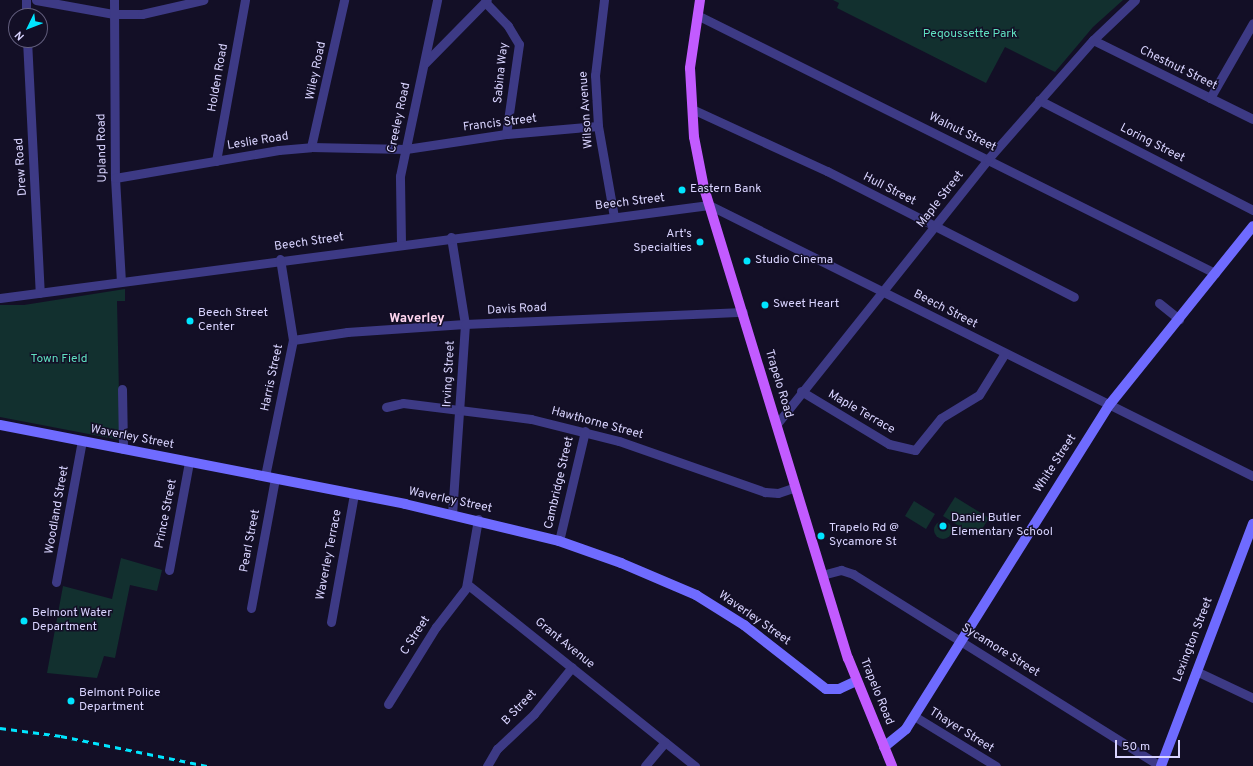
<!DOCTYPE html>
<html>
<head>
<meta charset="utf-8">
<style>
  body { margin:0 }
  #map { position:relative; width:1253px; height:766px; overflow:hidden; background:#130f26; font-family:Overpass,sans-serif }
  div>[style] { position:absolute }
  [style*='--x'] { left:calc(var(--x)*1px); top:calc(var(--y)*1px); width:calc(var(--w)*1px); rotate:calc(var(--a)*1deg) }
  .green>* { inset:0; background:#12302f }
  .round { border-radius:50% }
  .street>* { height:9px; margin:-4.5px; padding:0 4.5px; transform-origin:4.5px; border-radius:4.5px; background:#3d3a85 }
  .secondary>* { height:10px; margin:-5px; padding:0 5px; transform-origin:5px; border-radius:5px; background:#6f6bff }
  .primary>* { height:10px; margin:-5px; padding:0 5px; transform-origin:5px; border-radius:5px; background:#c25bff }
  .rail>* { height:2.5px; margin-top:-1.25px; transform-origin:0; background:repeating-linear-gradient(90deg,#00e5ff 0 6px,transparent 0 11px) }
  .dots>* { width:11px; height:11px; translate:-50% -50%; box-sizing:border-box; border:2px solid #130f26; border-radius:50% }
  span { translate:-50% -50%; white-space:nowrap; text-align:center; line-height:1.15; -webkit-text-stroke:3px #130f26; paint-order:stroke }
  .park-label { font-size:12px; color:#5fe0c0 }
  .street-label { font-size:12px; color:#d9d4ff }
  .poi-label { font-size:12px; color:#d9d4ff }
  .left { translate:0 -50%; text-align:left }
  .right { translate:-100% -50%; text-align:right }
  .neighbourhood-label { font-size:13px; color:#ffd6f0; font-weight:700 }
  .north { position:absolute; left:8px; top:8px; width:40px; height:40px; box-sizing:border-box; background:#130f26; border:1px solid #625e7d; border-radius:50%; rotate:227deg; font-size:11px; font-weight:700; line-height:16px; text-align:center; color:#d9d4ff }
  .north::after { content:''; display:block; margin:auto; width:14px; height:18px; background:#00e5ff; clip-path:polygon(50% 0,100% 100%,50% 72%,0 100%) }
  .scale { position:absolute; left:1115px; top:740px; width:65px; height:18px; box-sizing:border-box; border:2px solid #d9d4ff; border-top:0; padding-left:5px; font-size:12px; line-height:14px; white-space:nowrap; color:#d9d4ff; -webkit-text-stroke:3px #130f26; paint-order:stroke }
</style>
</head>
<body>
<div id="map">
  <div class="green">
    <i style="clip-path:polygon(833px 0,1123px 0,1093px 27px,1055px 72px,1005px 47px,986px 83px,837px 8px,839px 3px)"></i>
    <i style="clip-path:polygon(125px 289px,125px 301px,117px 301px,120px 440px,0 417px,0 305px,24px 305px)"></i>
    <i style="clip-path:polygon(955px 497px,989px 518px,977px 537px,943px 516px)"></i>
    <i style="clip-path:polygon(914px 501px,935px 514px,926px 529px,905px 516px)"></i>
    <i class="round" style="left:934px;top:521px;width:18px;height:18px"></i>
    <i style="clip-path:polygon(121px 558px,162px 570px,157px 591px,130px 585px,115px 658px,104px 656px,97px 678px,47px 673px,63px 586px,112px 599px)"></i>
  </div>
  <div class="street">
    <i style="--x:26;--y:0;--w:16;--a:90"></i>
    <i style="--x:36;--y:0;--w:78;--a:10.3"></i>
    <i style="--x:113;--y:14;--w:29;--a:0"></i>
    <i style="--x:142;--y:14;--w:63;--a:-12.9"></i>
    <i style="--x:114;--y:0;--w:178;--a:89.7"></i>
    <i style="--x:115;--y:178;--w:103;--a:86.7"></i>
    <i style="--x:604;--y:0;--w:76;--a:96.8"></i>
    <i style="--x:595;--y:75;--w:51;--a:86.6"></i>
    <i style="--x:598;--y:126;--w:92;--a:80"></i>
    <i style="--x:485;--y:2;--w:33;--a:46"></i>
    <i style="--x:508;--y:26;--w:21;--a:59"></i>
    <i style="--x:519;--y:44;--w:91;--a:98.2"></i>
    <i style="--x:697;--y:15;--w:579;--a:26.48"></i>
    <i style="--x:27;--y:40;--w:253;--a:87.1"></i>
    <i style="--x:1093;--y:40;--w:178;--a:26.3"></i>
    <i style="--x:425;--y:63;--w:88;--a:-45.5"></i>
    <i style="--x:1210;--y:98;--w:86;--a:-60.2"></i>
    <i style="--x:1039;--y:100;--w:241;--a:27.2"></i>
    <i style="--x:692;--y:109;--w:149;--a:24.7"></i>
    <i style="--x:827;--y:171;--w:277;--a:27"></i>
    <i style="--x:311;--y:147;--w:151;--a:-77.3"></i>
    <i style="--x:216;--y:161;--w:164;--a:-79.8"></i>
    <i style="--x:115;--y:178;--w:166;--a:-9.7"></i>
    <i style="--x:279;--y:150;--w:32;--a:-5"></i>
    <i style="--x:311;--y:147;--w:95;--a:1.2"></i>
    <i style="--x:406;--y:149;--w:101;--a:-8.5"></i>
    <i style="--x:506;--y:134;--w:92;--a:-5"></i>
    <i style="--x:451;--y:237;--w:88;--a:80.9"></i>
    <i style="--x:465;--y:324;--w:190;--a:93.9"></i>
    <i style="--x:401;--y:243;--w:67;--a:-90.9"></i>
    <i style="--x:400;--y:176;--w:180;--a:-78.1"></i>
    <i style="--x:0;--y:298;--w:715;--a:-7.47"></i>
    <i style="--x:709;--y:205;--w:608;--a:26.48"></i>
    <i style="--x:1159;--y:303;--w:26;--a:39"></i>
    <i style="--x:293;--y:340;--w:55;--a:-8.4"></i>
    <i style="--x:347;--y:332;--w:118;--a:-3.9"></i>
    <i style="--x:465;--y:324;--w:278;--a:-2.5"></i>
    <i style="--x:122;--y:389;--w:60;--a:89"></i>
    <i style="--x:801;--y:391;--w:103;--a:31.1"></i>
    <i style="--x:889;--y:444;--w:27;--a:13"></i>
    <i style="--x:915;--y:450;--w:41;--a:-50.9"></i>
    <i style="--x:941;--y:418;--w:44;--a:-31.2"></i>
    <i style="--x:979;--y:395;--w:49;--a:-58.2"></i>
    <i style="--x:386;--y:407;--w:17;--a:-13"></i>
    <i style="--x:403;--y:403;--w:129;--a:7.1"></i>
    <i style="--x:531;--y:419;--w:91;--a:14"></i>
    <i style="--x:619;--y:441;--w:155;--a:19.3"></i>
    <i style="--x:765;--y:492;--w:13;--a:4"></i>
    <i style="--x:778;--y:493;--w:18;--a:-19"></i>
    <i style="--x:776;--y:425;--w:340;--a:-51.4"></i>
    <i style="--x:988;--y:159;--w:159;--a:-48.6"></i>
    <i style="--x:1093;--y:40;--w:58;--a:-43.6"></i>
    <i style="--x:265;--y:476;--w:139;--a:-78.4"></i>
    <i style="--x:293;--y:340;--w:82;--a:-99.1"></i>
    <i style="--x:559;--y:541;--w:113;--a:-76.7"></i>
    <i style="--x:169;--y:570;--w:110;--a:-79.5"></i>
    <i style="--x:822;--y:575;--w:20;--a:-15"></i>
    <i style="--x:841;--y:570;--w:13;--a:18"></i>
    <i style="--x:853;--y:574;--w:362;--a:32"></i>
    <i style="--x:56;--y:582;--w:143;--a:-79.6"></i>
    <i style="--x:467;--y:584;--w:292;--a:38.6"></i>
    <i style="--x:251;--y:608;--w:131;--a:-79.5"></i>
    <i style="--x:331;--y:622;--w:130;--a:-79.8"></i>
    <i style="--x:1196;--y:671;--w:63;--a:25.3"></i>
    <i style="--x:388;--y:704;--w:91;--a:-58.1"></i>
    <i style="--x:436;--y:627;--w:49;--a:-52.4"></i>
    <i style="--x:466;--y:588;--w:70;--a:-80.1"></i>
    <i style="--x:914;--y:716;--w:96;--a:31.4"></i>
    <i style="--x:487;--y:766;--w:20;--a:-60"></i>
    <i style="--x:497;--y:749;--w:51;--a:-43.4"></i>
    <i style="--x:534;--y:714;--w:60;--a:-51"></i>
    <i style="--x:645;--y:766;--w:31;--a:-50"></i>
  </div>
  <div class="secondary">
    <i style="--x:0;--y:425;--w:413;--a:11"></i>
    <i style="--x:405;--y:504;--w:158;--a:13.5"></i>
    <i style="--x:559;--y:541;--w:66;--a:19.5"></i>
    <i style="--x:621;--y:563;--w:82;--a:23.1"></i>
    <i style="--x:696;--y:595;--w:57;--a:32"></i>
    <i style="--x:744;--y:625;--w:104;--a:38"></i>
    <i style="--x:826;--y:689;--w:13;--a:0"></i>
    <i style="--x:839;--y:689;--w:19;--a:-25"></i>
    <i style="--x:884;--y:747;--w:28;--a:-39"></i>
    <i style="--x:906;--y:729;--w:384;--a:-57.9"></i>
    <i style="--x:1110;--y:404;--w:228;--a:-51.2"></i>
    <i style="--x:1161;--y:766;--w:259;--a:-69.2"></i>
  </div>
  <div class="primary">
    <i style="--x:700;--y:0;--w:69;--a:98.4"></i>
    <i style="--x:690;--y:68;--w:69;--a:86.7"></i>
    <i style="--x:694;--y:137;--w:52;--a:78.9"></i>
    <i style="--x:704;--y:188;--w:492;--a:73"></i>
    <i style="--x:848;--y:658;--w:117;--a:67.8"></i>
  </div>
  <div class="rail">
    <i style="--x:0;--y:728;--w:62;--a:7.5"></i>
    <i style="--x:61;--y:736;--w:149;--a:11.6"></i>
  </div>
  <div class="dots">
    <i style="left:682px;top:190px;background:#00e5ff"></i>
    <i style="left:700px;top:242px;background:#00e5ff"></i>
    <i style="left:747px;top:261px;background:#00e5ff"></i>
    <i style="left:765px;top:305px;background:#00e5ff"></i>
    <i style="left:190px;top:321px;background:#00e5ff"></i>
    <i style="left:943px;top:526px;background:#00e5ff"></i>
    <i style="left:821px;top:536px;background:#00e5ff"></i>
    <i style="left:24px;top:621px;background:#00e5ff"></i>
    <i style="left:71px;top:701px;background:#00e5ff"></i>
  </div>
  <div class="park-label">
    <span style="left:970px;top:35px">Peqoussette Park</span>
    <span style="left:59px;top:360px">Town Field</span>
  </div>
  <div class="street-label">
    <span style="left:1178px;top:69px;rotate:26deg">Chestnut Street</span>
    <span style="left:317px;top:71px;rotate:-78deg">Wiley Road</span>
    <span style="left:502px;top:73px;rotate:-84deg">Sabina Way</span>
    <span style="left:219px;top:78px;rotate:-80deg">Holden Road</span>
    <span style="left:587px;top:110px;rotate:-94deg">Wilson Avenue</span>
    <span style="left:400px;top:118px;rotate:-78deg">Creeley Road</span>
    <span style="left:500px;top:124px;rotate:-7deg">Francis Street</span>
    <span style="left:962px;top:133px;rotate:26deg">Walnut Street</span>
    <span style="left:258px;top:142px;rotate:-9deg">Leslie Road</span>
    <span style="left:1152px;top:144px;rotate:27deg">Loring Street</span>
    <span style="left:103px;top:148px;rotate:-91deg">Upland Road</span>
    <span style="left:22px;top:167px;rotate:-94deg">Drew Road</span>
    <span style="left:889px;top:190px;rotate:27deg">Hull Street</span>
    <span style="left:941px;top:200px;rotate:-52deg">Maple Street</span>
    <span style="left:630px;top:203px;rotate:-7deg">Beech Street</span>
    <span style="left:309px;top:243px;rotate:-8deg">Beech Street</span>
    <span style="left:517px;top:310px;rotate:-3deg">Davis Road</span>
    <span style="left:945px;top:310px;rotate:27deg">Beech Street</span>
    <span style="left:450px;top:374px;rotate:-87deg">Irving Street</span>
    <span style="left:273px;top:378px;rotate:-78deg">Harris Street</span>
    <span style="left:778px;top:384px;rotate:73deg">Trapelo Road</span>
    <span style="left:861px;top:413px;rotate:30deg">Maple Terrace</span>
    <span style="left:597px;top:424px;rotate:15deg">Hawthorne Street</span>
    <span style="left:132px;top:438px;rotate:11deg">Waverley Street</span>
    <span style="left:1056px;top:464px;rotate:-57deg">White Street</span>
    <span style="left:560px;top:483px;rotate:-77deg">Cambridge Street</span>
    <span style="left:450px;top:501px;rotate:12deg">Waverley Street</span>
    <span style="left:58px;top:510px;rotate:-80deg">Woodland Street</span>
    <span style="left:167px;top:514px;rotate:-79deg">Prince Street</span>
    <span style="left:251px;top:541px;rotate:-79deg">Pearl Street</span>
    <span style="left:330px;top:555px;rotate:-79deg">Waverley Terrace</span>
    <span style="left:754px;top:619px;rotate:35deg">Waverley Street</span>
    <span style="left:416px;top:636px;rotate:-57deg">C Street</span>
    <span style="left:1194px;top:640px;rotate:-69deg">Lexington Street</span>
    <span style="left:564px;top:644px;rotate:39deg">Grant Avenue</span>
    <span style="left:1000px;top:651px;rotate:32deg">Sycamore Street</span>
    <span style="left:876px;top:692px;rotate:68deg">Trapelo Road</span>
    <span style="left:520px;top:708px;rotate:-46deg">B Street</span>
    <span style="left:961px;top:731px;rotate:32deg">Thayer Street</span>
  </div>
  <div class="poi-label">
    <span class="left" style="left:690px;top:190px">Eastern Bank</span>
    <span class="right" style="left:692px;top:242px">Art's<br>Specialties</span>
    <span class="left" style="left:755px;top:261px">Studio Cinema</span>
    <span class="left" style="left:773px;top:305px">Sweet Heart</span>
    <span class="left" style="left:198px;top:321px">Beech Street<br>Center</span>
    <span class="left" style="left:951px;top:526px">Daniel Butler<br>Elementary School</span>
    <span class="left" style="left:829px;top:536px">Trapelo Rd @<br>Sycamore St</span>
    <span class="left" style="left:32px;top:621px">Belmont Water<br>Department</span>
    <span class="left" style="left:79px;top:701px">Belmont Police<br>Department</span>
  </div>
  <div class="neighbourhood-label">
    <span style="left:417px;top:319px">Waverley</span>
  </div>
  <div class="north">N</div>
  <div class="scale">50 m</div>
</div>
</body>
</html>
